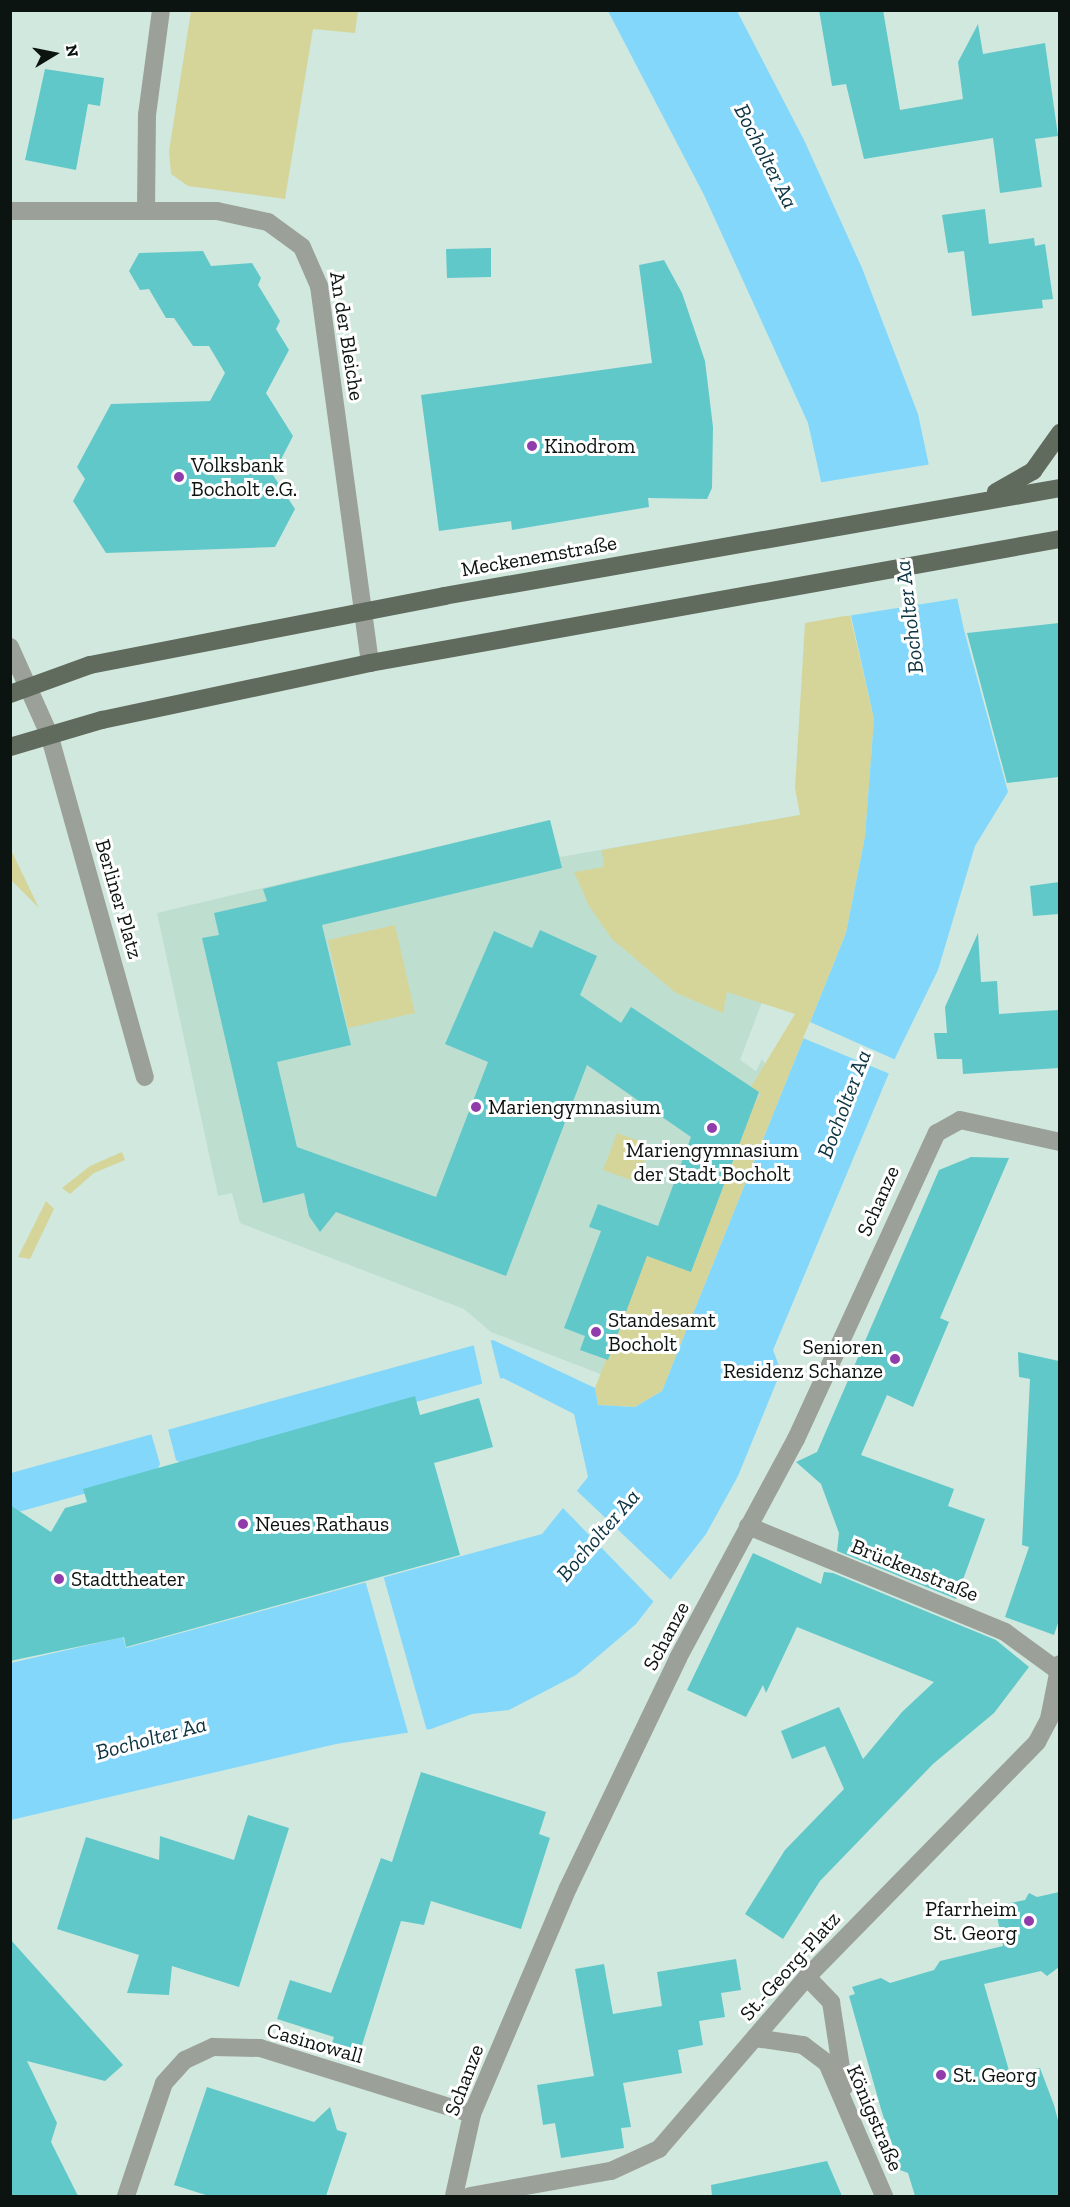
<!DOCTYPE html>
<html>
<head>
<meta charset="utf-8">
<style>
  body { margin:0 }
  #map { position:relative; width:1070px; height:2207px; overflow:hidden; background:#d1e8de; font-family:"Zilla Slab",serif }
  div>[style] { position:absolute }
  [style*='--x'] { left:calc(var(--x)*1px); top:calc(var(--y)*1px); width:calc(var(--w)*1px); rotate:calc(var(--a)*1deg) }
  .built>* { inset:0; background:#beded0 }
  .green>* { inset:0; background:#d5d59a }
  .water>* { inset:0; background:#83d7fb }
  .pier>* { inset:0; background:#d1e8de }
  .building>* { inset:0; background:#61c8ca }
  .minor>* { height:18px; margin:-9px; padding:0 9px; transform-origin:9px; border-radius:9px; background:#9ba099 }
  .major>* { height:18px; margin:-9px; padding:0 9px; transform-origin:9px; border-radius:9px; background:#606a5d }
  .dots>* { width:16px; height:16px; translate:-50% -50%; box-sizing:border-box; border:3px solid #fff; border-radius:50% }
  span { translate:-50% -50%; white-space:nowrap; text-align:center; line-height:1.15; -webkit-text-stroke:6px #fff; paint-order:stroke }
  .street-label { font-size:21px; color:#0c1411 }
  .poi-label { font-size:21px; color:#0c1411 }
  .left { translate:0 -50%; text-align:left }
  .right { translate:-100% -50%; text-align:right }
  .water-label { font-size:22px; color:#0b3341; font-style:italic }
  .frame { position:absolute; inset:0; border:12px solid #0c1411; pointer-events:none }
  .north { position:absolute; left:24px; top:24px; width:60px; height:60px; -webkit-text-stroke:4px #fff; paint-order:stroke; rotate:80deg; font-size:16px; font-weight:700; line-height:24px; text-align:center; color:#0c1411 }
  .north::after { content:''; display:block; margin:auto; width:21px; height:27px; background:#0c1411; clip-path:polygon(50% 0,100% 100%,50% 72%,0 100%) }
</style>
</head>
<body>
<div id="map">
  <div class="built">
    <i style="clip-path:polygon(800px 815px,762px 1002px,740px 1060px,756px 1071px,762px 1059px,772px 1074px,690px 1273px,616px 1380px,491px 1332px,464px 1309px,240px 1223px,232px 1193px,218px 1196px,157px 913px,550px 820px,560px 857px)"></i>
  </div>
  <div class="green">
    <i style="clip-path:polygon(191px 11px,358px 11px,355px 33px,313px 29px,285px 199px,188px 186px,171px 174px,169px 151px)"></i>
    <i style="clip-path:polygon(850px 615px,874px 719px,865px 837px,846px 933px,662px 1391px,635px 1407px,598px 1405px,595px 1388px,647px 1256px,691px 1272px,749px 1119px,745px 1117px,761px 1094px,751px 1087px,795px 1014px,727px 992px,723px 1013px,676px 993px,612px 939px,589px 906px,574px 872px,604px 867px,602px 850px,800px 815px,795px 788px,805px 623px)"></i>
    <i style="clip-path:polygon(10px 850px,11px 850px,39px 908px,11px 880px)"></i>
    <i style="clip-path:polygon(395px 925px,415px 1013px,348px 1028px,328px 940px)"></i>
    <i style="clip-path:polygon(617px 1133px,650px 1145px,637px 1182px,603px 1170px)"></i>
    <i style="clip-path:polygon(122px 1152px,125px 1160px,94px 1173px,70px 1194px,62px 1188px,90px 1166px)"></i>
    <i style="clip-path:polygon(46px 1201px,54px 1209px,30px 1259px,18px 1257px)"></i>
  </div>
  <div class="water">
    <i style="clip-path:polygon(608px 11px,737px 11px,804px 140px,862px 268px,918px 414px,964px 630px,1008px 792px,975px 846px,938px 970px,897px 1054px,773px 1350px,781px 1371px,738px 1476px,706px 1534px,636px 1624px,576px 1675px,509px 1710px,472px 1714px,431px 1729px,336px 1744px,11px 1820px,11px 1663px,123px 1637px,126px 1648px,542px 1534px,588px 1477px,574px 1414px,503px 1378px,11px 1514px,11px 1473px,493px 1340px,595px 1388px,598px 1405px,635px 1407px,662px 1391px,846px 933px,865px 837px,874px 719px,808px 423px,704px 195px)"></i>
  </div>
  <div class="pier">
    <i style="clip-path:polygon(932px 464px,960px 598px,847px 616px,817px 483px)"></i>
    <i style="clip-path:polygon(810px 1022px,896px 1060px,890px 1074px,803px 1038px)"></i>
    <i style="clip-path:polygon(490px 1338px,501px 1382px,483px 1387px,473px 1342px)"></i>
    <i style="clip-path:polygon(168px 1429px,176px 1460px,181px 1463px,155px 1474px,160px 1464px,151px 1433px)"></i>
    <i style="clip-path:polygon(575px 1489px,672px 1581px,655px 1603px,561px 1506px)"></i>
    <i style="clip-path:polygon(383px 1575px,427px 1731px,415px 1735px,409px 1736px,365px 1580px)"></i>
  </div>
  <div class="building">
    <i style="clip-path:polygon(819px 10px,883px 10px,900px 110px,963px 99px,958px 62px,978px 24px,983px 54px,1045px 43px,1058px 136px,1035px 139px,1042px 187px,1000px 193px,993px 138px,864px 159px,846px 84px,832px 86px)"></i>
    <i style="clip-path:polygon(45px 69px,104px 78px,100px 106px,88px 104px,76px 170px,25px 160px)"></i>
    <i style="clip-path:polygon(985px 209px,989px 244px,1034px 238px,1035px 246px,1045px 244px,1053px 299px,1042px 300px,1043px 308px,972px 316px,964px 251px,948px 253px,942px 215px)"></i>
    <i style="clip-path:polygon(491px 248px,491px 277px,447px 278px,446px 249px)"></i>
    <i style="clip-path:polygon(203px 251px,211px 266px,252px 263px,261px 278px,258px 285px,280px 321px,276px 329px,289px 350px,266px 393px,293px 436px,273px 475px,295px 509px,275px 547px,106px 553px,73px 501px,85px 479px,77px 467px,111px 404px,210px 401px,225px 373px,209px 346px,193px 346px,174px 318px,166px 318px,149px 289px,140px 290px,129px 271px,139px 253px)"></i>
    <i style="clip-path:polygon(664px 260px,682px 293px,705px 361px,713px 427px,712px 488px,707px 499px,648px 498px,649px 507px,512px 530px,511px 521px,439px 531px,421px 395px,652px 363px,639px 265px)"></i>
    <i style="clip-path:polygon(1059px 623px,1059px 777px,1007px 783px,967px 633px)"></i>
    <i style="clip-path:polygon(550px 820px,562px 868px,322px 925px,351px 1045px,277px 1062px,297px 1147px,436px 1197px,488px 1062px,445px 1044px,494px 931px,532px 948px,540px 930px,597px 956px,580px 995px,621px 1023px,631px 1007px,759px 1092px,691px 1272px,647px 1256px,608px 1360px,580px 1350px,585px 1336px,564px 1328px,601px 1231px,589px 1227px,598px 1204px,658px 1226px,691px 1137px,587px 1065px,506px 1276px,336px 1212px,320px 1232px,309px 1216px,304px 1193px,263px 1203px,202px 938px,219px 935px,214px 913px,267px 901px,263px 889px)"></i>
    <i style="clip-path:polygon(1059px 882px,1059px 914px,1033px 916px,1030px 886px)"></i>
    <i style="clip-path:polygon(978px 933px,981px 982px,997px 981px,999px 1014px,1059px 1010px,1059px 1068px,963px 1074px,962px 1059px,937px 1059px,934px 1033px,947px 1033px,945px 1007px)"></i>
    <i style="clip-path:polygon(971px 1157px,1009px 1158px,940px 1318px,949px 1322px,913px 1407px,887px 1395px,861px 1455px,954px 1489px,948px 1506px,985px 1519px,956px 1599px,837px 1551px,839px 1533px,821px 1484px,796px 1462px,817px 1452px,939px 1170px)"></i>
    <i style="clip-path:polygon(1018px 1352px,1059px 1361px,1059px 1620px,1054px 1635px,1005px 1617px,1029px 1547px,1022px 1545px,1030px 1379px,1019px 1377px)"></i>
    <i style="clip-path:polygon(415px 1396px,420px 1415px,479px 1398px,493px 1447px,434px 1463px,460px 1555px,126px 1647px,124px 1637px,10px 1661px,10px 1505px,51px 1532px,65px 1508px,87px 1502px,83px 1489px)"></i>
    <i style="clip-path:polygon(753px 1553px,821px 1584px,824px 1572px,833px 1573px,996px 1640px,1029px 1667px,994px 1713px,933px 1764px,820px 1881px,783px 1939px,745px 1914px,785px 1850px,844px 1789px,825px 1746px,792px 1759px,781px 1731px,839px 1707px,863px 1759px,902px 1712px,934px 1682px,797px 1627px,766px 1693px,763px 1685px,746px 1717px,687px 1690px)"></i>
    <i style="clip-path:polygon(421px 1772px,546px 1812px,539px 1834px,550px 1838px,521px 1929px,431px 1901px,424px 1925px,401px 1921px,357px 2061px,329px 2052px,334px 2037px,277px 2019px,290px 1980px,331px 1993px,381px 1858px,392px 1862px)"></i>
    <i style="clip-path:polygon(248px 1815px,289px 1828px,239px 1987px,172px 1966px,169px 1995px,127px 1993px,139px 1955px,57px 1929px,86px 1837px,159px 1860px,160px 1836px,234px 1860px)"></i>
    <i style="clip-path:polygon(1059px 1892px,1059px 1967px,1047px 1976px,1041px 1971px,984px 1984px,1010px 2074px,1040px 2068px,1054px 2105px,1059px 2124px,1059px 2196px,915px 2196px,908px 2173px,900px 2170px,881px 2109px,849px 1996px,855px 1994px,852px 1987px,881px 1978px,890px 1983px,934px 1970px,940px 1961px,1003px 1946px,995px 1906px,1025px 1900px,1029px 1893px,1037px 1897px)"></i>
    <i style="clip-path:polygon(10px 1939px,123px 2065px,105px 2081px,27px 2061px,57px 2123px,51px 2142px,78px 2196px,10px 2196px)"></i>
    <i style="clip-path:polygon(736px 1959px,741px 1990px,721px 1993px,725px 2017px,699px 2021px,703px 2045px,678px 2050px,682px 2073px,623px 2083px,631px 2127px,621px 2128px,624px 2148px,561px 2158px,555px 2123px,543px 2125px,537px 2085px,594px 2076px,575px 1969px,604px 1964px,613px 2014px,662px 2006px,657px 1972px)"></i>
    <i style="clip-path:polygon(207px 2087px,314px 2122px,330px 2107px,337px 2130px,347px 2133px,326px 2196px,209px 2196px,174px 2185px)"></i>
    <i style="clip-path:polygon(827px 2161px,842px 2196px,712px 2196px,711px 2185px)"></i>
  </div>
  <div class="minor">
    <i style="--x:146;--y:210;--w:95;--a:-89.4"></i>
    <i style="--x:147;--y:115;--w:106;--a:-82.4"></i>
    <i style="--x:10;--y:211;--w:207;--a:0"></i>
    <i style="--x:217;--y:211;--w:52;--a:12.2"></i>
    <i style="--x:268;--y:222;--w:42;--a:36.3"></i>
    <i style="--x:302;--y:247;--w:43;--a:66.4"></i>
    <i style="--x:319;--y:286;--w:380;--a:82.3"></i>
    <i style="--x:10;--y:647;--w:95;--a:65.9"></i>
    <i style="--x:49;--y:734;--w:356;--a:74.4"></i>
    <i style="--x:748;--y:1526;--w:278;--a:22.4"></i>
    <i style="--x:1005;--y:1632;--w:64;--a:36.2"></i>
    <i style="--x:807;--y:1977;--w:35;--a:46"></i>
    <i style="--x:831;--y:2002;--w:86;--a:81.3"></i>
    <i style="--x:755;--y:2038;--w:49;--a:8.3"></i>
    <i style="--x:803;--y:2045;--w:30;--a:37"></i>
    <i style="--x:827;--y:2063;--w:145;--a:66.8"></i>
    <i style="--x:126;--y:2196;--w:119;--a:-71.4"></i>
    <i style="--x:164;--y:2083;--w:31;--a:-48"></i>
    <i style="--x:185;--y:2060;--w:31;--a:-25"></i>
    <i style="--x:213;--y:2047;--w:47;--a:1.2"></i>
    <i style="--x:260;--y:2048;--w:222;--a:17.3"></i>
    <i style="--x:454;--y:2196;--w:84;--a:-77.6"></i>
    <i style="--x:472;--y:2114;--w:246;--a:-67"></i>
    <i style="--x:568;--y:1888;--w:255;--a:-64.4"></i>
    <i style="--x:678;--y:1658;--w:249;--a:-61.7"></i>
    <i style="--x:796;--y:1439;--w:337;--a:-65.3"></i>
    <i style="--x:937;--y:1133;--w:26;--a:-29"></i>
    <i style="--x:960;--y:1120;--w:102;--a:12.4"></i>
    <i style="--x:470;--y:2196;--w:143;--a:-10.1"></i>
    <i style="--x:611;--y:2171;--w:53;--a:-24.6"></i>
    <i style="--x:659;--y:2149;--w:227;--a:-49.3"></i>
    <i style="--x:807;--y:1977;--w:329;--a:-45.6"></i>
    <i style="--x:1037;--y:1742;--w:26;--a:-62"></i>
    <i style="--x:1049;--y:1719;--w:56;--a:-78.7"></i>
  </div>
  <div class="major">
    <i style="--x:996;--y:492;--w:43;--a:-29.6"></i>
    <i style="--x:1033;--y:471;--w:47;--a:-54.6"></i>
    <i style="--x:10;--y:694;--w:85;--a:-19.9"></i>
    <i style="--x:90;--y:665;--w:361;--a:-11"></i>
    <i style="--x:444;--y:596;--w:625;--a:-9.94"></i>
    <i style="--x:10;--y:747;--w:96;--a:-16.4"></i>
    <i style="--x:102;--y:720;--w:274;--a:-12"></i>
    <i style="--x:370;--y:663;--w:701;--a:-10.19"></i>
  </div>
  <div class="dots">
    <i style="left:532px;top:446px;background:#903dab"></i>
    <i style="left:179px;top:477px;background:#903dab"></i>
    <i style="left:476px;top:1107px;background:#903dab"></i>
    <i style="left:712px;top:1128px;background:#903dab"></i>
    <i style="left:596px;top:1332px;background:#903dab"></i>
    <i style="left:895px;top:1359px;background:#903dab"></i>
    <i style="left:243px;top:1524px;background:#903dab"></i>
    <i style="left:59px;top:1579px;background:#903dab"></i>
    <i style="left:1029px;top:1921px;background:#903dab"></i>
    <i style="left:941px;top:2075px;background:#903dab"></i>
  </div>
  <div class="street-label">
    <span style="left:347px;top:336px;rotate:81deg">An der Bleiche</span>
    <span style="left:539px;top:556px;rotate:-10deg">Meckenemstraße</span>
    <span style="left:119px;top:899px;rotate:74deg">Berliner Platz</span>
    <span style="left:878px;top:1201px;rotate:-66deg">Schanze</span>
    <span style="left:915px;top:1570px;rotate:22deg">Brückenstraße</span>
    <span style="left:666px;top:1636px;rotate:-62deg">Schanze</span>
    <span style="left:790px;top:1966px;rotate:-48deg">St.-Georg-Platz</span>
    <span style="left:315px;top:2043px;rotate:16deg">Casinowall</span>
    <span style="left:464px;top:2080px;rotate:-69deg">Schanze</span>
    <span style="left:875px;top:2118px;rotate:67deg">Königstraße</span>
  </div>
  <div class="poi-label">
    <span class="left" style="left:544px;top:446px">Kinodrom</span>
    <span class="left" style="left:191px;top:477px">Volksbank<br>Bocholt e.G.</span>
    <span class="left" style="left:488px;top:1107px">Mariengymnasium</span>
    <span style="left:712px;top:1162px">Mariengymnasium<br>der Stadt Bocholt</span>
    <span class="left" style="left:608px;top:1332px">Standesamt<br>Bocholt</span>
    <span class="right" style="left:883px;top:1359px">Senioren<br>Residenz Schanze</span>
    <span class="left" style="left:255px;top:1524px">Neues Rathaus</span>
    <span class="left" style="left:71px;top:1579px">Stadttheater</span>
    <span class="right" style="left:1017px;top:1921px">Pfarrheim<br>St. Georg</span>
    <span class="left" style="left:953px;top:2075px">St. Georg</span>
  </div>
  <div class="water-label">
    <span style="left:766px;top:156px;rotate:63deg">Bocholter Aa</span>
    <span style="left:909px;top:617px;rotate:-97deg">Bocholter Aa</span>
    <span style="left:844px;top:1104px;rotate:-69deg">Bocholter Aa</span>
    <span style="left:598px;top:1535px;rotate:-49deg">Bocholter Aa</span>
    <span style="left:151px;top:1738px;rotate:-15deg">Bocholter Aa</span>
  </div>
  <div class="frame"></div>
  <div class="north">N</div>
</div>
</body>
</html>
